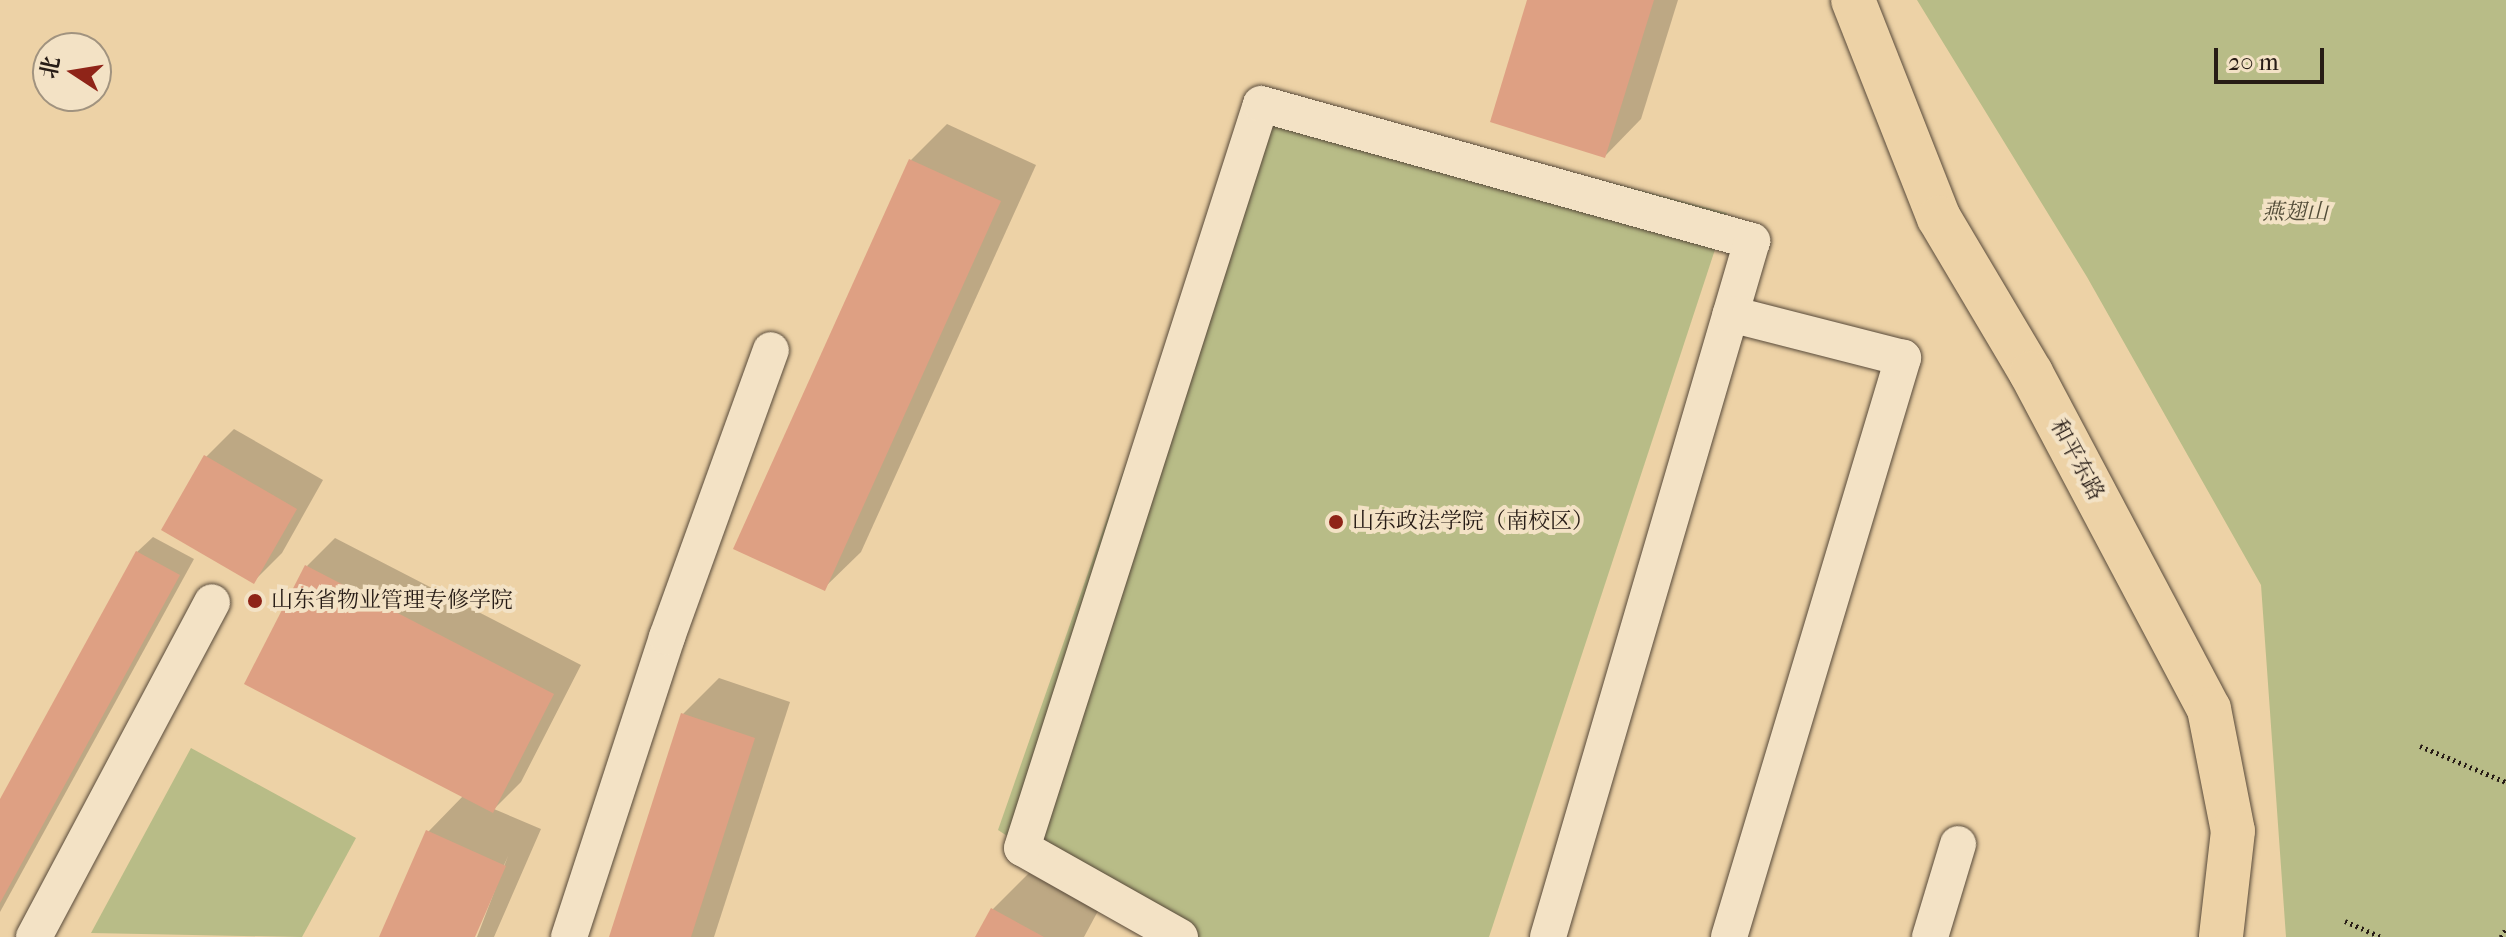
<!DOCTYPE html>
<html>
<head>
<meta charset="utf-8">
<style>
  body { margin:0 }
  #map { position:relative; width:2506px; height:937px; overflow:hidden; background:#edd2a6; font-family:"IM FELL French Canon","Noto Serif SC",serif }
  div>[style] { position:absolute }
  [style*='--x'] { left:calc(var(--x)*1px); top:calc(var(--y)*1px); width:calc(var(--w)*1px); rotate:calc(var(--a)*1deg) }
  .green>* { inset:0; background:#b8bc87 }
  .shadow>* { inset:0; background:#0003 }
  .building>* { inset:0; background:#dea083 }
  .path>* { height:5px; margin-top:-2.5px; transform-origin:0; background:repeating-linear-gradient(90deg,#271c16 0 2px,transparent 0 6px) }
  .roads { filter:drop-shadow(0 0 2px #584a3a) drop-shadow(0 0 2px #584a3a) }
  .minor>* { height:36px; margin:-18px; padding:0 18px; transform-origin:18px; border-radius:18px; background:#f3e2c5 }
  .major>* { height:44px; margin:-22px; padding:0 22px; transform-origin:22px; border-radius:22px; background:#edd2a6 }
  .dots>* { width:22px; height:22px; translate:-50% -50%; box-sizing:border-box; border:4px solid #f3e2c5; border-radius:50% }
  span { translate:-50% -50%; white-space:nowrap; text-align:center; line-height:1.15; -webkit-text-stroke:8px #f3e2c5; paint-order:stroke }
  .park-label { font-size:22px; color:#524c38; font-style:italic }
  .street-label { font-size:22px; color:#271c16 }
  .poi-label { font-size:22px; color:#271c16 }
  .left { translate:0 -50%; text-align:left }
  .north { position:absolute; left:32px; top:32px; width:80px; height:80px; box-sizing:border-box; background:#f3e2c5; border:2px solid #a1937f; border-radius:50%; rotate:282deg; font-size:22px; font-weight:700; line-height:32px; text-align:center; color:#271c16 }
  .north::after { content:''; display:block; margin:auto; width:28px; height:36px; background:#8f2418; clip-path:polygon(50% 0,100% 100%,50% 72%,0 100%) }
  .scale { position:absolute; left:2214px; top:48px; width:110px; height:36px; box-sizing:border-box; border:4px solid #271c16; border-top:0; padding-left:10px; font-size:24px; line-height:28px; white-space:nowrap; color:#271c16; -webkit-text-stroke:6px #f3e2c5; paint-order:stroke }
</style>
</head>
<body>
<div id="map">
  <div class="green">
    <i style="clip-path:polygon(1917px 0,2506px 0,2506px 937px,2286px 937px,2261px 585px,2087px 277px)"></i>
    <i style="clip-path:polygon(1257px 90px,1727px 213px,1489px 937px,1163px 937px,998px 830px)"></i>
    <i style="clip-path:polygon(191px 748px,356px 838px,302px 937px,91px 933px)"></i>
  </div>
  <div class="shadow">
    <i style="clip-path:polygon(1529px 0,1678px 0,1641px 119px,1605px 156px)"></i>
    <i style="clip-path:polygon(947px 124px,1036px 165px,861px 552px,824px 588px,911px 160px)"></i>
    <i style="clip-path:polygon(234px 429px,323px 480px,282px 553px,254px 581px,206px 457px)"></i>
    <i style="clip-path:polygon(153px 537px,194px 559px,0 912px,0 803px,137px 552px)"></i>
    <i style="clip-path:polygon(335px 538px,581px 665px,521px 782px,494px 809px,541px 829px,494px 937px,477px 937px,508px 856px,473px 937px,382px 937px,428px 832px,464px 795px,307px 566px)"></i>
    <i style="clip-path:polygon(719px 678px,790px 702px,714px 937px,611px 937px,683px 714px)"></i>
    <i style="clip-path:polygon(1029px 873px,1098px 911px,1084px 937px,977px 937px,993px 909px)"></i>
  </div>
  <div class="building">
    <i style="clip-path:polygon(1527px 0,1654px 0,1605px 158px,1490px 122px)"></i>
    <i style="clip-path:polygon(909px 159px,1001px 201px,825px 591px,733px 549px)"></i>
    <i style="clip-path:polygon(204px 455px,297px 509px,254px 584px,161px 530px)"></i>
    <i style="clip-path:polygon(136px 551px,180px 575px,0 903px,0 799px)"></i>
    <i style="clip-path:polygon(305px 565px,554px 694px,493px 813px,244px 684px)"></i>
    <i style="clip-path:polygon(681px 713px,755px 738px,691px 937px,609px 937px)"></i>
    <i style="clip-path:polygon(426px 830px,506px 866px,475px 937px,379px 937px)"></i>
    <i style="clip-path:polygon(991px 908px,1044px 937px,975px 937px)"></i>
  </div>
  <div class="path">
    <i style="--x:2420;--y:746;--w:93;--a:22.7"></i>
    <i style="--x:2345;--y:921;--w:39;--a:24"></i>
    <i style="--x:2501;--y:937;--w:9;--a:-58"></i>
  </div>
  <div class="roads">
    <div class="minor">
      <i style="--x:34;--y:937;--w:379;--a:-62"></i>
      <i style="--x:569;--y:937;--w:316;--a:-71.9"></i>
      <i style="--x:667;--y:637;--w:305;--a:-70.1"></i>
      <i style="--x:1180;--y:937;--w:181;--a:-150.6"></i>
      <i style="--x:1022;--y:848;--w:781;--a:-72.19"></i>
      <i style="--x:1261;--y:104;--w:510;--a:15.59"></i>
      <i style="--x:1752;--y:241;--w:725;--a:106.34"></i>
      <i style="--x:1729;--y:937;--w:605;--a:-73.27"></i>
      <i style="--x:1903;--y:358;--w:178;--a:-165.7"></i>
      <i style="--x:1930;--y:937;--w:97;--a:-73.2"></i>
    </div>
    <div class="major">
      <i style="--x:1853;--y:0;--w:234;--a:68.5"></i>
      <i style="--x:1939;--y:218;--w:180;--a:59.3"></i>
      <i style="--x:2031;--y:373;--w:380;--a:62.1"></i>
      <i style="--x:2209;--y:709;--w:124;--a:78.9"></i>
      <i style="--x:2233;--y:831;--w:107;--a:96.5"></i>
    </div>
  </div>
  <div class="dots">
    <i style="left:1336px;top:522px;background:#8f2418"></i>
    <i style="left:255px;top:601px;background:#8f2418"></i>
  </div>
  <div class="park-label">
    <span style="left:2295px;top:213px">燕翅山</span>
  </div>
  <div class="street-label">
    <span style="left:2077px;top:460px;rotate:62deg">和平东路</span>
  </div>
  <div class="poi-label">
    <span class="left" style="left:1352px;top:522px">山东政法学院（南校区）</span>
    <span class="left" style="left:271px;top:601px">山东省物业管理专修学院</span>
  </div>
  <div class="north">北</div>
  <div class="scale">20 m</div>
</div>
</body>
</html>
